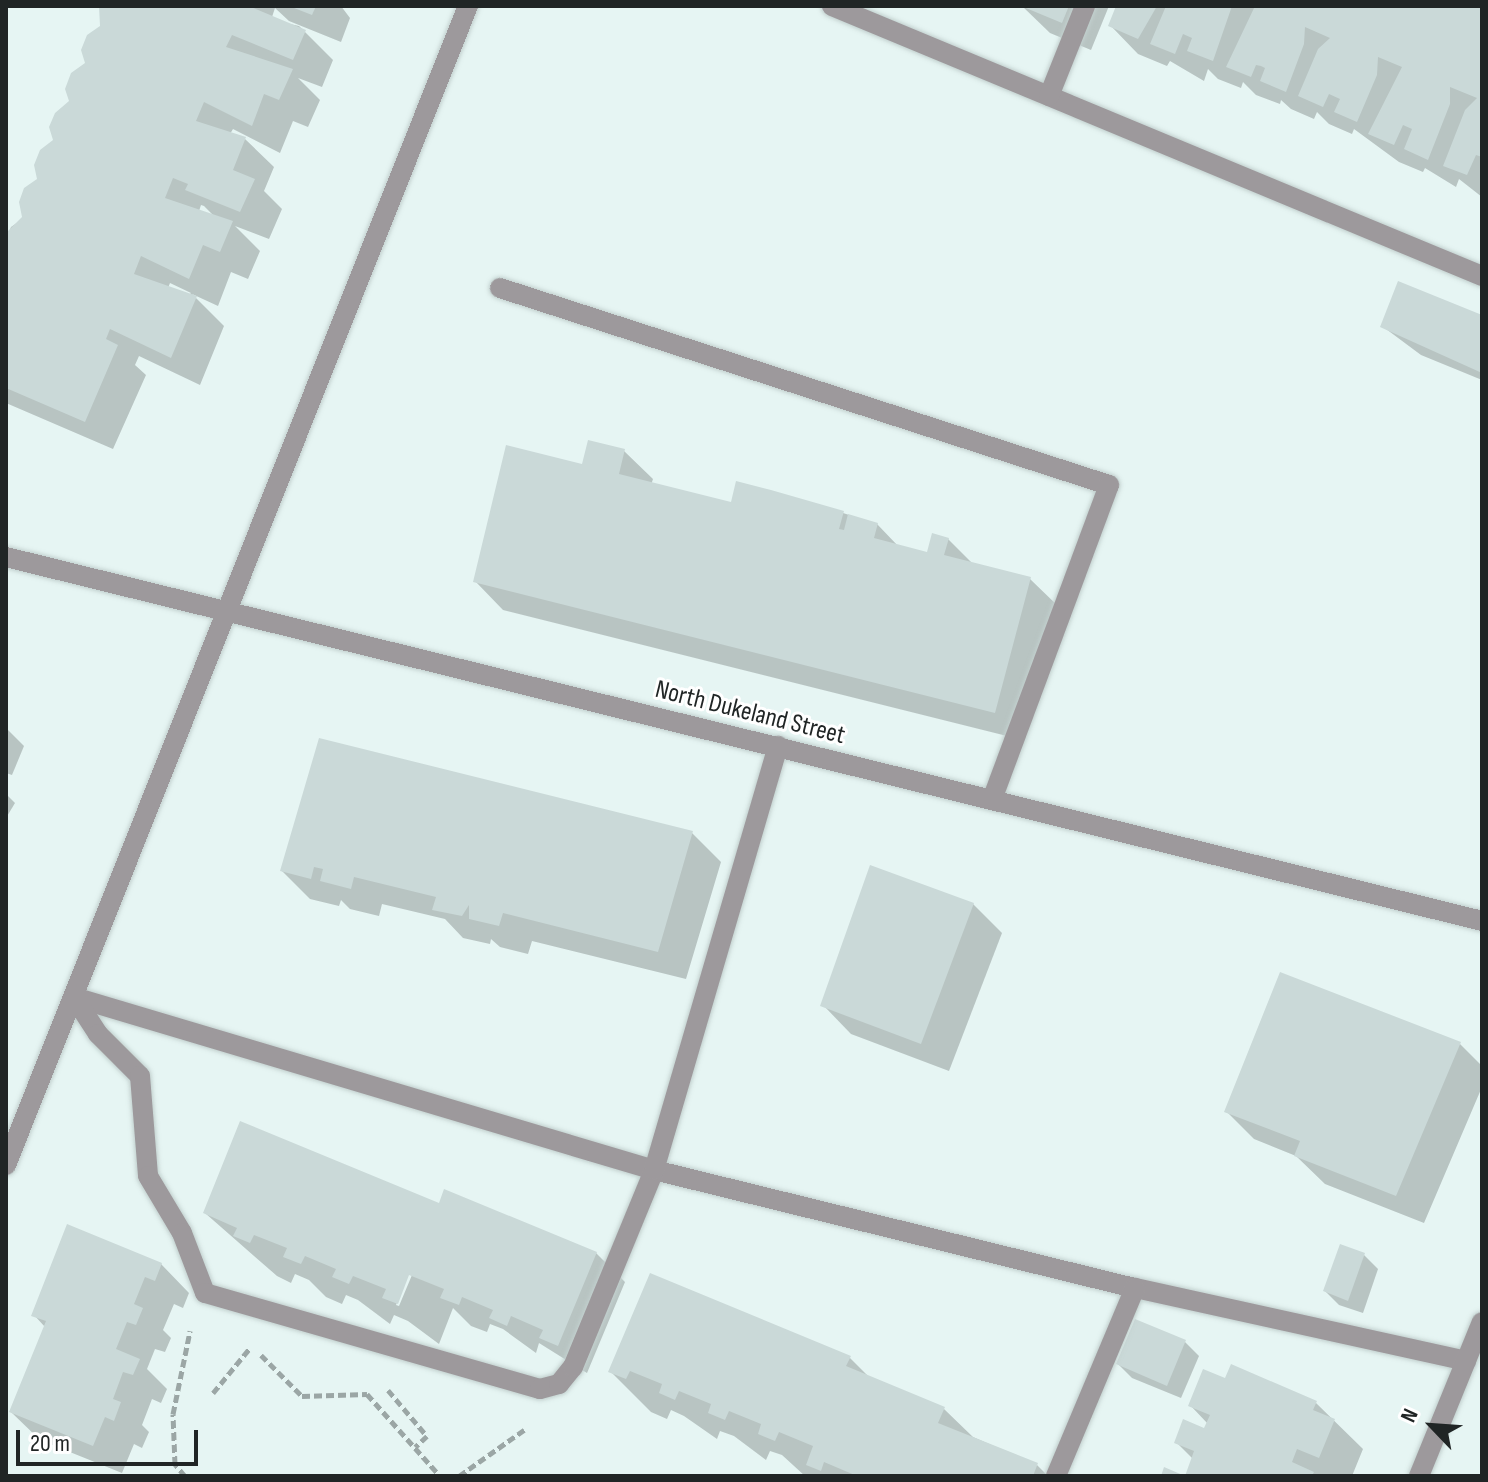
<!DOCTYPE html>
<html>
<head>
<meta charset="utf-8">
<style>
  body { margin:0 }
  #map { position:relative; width:1488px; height:1482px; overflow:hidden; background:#e6f5f3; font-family:"Sofia Sans Condensed",sans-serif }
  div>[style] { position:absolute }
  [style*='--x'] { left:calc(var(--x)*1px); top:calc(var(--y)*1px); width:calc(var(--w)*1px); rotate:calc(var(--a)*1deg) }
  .shadow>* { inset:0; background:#0003 }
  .building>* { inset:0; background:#cad9d8 }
  .path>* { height:5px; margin-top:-2.5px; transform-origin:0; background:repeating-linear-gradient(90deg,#9ba6a5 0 8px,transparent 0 12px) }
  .roads { filter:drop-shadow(0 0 2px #c2d0ce) drop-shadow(0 0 2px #c2d0ce) }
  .service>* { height:20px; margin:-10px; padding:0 10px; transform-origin:10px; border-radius:10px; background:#9d999c }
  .minor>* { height:20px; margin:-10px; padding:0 10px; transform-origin:10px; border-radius:10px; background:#9d999c }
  span { translate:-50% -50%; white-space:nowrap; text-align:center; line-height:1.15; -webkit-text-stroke:6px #fff; paint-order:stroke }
  .street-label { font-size:26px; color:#202525 }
  .frame { position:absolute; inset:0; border:8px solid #202525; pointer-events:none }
  .north { position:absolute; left:1392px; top:1386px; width:80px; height:80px; -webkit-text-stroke:6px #fff; paint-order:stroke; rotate:295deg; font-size:22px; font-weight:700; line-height:32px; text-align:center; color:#202525 }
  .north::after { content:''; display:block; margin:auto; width:28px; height:36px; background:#202525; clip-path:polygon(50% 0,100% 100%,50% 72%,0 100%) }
  .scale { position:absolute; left:16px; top:1430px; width:182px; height:36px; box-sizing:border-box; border:4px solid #202525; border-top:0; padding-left:10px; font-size:24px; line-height:28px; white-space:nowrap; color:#202525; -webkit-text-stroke:6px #fff; paint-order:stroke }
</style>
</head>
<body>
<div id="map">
  <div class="shadow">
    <i style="clip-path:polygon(evenodd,101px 6px,341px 6px,350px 18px,341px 42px,289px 21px,275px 8px,271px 20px,299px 26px,333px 60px,322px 87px,298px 78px,320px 100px,308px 127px,293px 121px,280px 153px,233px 129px,230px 134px,245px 139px,274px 167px,264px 191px,282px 209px,269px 239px,235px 226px,260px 251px,248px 279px,231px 272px,218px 306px,192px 294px,224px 326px,200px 385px,139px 356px,135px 365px,146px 375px,113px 449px,6px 403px,6px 239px,11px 227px,24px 218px,72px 102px,102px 26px,101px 6px,201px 205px,204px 206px,215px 217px,199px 211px,201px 205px,101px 6px,170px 283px,191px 293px,189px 295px,168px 288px,170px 283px)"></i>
    <i style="clip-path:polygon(1022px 6px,1109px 6px,1091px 50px,1050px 33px)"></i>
    <i style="clip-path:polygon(1117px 6px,1482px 6px,1482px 197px,1459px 179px,1456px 187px,1425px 168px,1423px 172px,1399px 162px,1354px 129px,1352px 134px,1329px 124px,1317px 112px,1314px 119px,1291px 109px,1281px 100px,1280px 104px,1256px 95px,1243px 82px,1241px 88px,1218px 79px,1208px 69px,1204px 81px,1170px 61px,1167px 66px,1138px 54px,1110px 25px)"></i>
    <i style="clip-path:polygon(1482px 317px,1482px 380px,1421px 355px,1382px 326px)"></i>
    <i style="clip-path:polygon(624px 451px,653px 479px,651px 485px,732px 505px,843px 513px,877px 524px,899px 547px,929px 554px,948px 539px,973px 564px,1030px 579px,1059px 607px,1023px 740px,503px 610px,475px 581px,584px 467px)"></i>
    <i style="clip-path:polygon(6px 728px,24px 746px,12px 775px,6px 773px)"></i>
    <i style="clip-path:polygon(321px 741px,692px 833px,721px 862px,686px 979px,532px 941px,528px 954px,500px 947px,491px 939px,490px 944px,463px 938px,445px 919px,382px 904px,379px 916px,350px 909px,341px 900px,339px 906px,310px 899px,282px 871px)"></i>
    <i style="clip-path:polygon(6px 794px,15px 803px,6px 818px)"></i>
    <i style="clip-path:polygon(973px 904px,1002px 933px,949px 1071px,851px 1034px,823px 1005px)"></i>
    <i style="clip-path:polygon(1460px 1044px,1482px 1066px,1482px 1087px,1424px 1223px,1325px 1184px,1296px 1156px,1254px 1139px,1226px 1111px)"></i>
    <i style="clip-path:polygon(evenodd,439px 1205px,596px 1253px,625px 1282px,587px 1373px,539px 1343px,536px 1353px,503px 1329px,490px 1324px,487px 1332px,471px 1326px,453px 1308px,439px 1344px,408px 1321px,394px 1315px,390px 1324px,358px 1300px,346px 1295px,342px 1304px,326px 1297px,309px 1280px,295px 1274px,291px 1283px,277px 1276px,205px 1213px,439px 1205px,409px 1272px,412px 1275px,399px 1306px,396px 1305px,409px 1272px)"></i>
    <i style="clip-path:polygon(1364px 1255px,1378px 1269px,1363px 1313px,1339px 1305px,1325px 1291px)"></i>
    <i style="clip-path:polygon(161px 1264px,189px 1293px,183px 1308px,174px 1304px,163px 1330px,171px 1338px,165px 1352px,155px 1349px,147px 1369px,167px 1389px,161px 1403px,152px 1399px,142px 1425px,149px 1432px,142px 1448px,134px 1444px,122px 1473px,40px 1440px,11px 1412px,45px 1327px,34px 1315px)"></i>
    <i style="clip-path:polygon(1185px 1342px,1199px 1356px,1181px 1398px,1132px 1378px,1118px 1364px)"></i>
    <i style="clip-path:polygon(850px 1358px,870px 1378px,944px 1409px,973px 1437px,1037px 1465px,1048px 1476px,805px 1476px,782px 1455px,770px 1451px,766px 1460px,734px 1436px,720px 1431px,717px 1439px,684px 1416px,671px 1410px,667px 1419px,651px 1412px,611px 1372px)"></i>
    <i style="clip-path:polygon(1226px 1381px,1316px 1403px,1363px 1449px,1352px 1476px,1187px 1476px,1194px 1460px,1176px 1442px,1205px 1431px,1208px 1424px,1190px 1405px)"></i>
  </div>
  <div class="building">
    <i style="clip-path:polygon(99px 6px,251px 7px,306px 30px,293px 60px,232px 35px,226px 47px,293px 69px,279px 100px,264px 94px,252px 126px,204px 102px,196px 121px,246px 137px,233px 170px,255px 179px,240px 212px,185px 190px,188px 184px,173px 178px,165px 198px,233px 221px,220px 252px,203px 245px,189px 279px,141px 256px,134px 274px,197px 296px,171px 358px,110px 329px,106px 339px,118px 345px,85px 422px,6px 388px,6px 233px,22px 217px,19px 202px,24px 188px,37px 179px,34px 165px,40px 150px,53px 140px,49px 127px,55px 113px,69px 101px,65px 89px,71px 73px,85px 63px,81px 50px,87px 35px,100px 26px)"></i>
    <i style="clip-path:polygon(289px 6px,316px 6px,312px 15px)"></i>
    <i style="clip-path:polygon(1021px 6px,1069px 6px,1062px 23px)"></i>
    <i style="clip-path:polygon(1116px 6px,1157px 6px,1138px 39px,1108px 26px)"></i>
    <i style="clip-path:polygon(1166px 6px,1232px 6px,1213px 61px,1187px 51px,1192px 38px,1183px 34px,1175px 54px,1150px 44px)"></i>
    <i style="clip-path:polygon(1255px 6px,1482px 6px,1482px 157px,1476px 155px,1467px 175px,1443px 166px,1465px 110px,1477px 98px,1450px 87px,1450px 104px,1428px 160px,1404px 149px,1412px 129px,1403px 125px,1394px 145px,1368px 134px,1402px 67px,1378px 57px,1377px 75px,1357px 122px,1334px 112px,1340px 99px,1329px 94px,1323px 107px,1298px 96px,1318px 49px,1330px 38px,1305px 27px,1304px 44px,1286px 92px,1260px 81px,1265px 68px,1261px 66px,1256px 65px,1251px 77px,1226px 67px)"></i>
    <i style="clip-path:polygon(1398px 281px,1482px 315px,1482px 373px,1380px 327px)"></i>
    <i style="clip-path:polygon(588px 440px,625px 449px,619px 474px,731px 502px,736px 481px,771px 490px,844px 511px,839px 529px,844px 530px,848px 514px,878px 523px,874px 538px,927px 552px,932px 533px,949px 538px,944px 555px,1031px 577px,995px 713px,473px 582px,506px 445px,582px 464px)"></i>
    <i style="clip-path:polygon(319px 738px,693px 831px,658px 952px,503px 913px,499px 926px,469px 919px,469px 905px,462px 916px,432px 910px,436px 897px,354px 877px,351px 889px,320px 881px,323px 869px,314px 867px,311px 879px,280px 871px)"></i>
    <i style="clip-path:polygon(870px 865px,974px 903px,921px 1044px,820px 1006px)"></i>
    <i style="clip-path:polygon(1280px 972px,1461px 1042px,1396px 1196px,1294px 1156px,1300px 1141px,1224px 1112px)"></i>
    <i style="clip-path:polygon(240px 1121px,439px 1203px,444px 1189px,597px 1252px,558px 1346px,539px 1338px,543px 1330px,511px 1316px,507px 1326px,489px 1318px,493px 1310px,462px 1297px,459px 1305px,440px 1298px,444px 1289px,409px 1275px,398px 1304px,382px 1298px,386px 1289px,353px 1276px,349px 1284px,332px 1277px,336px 1269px,305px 1256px,301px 1264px,283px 1257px,287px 1248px,254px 1235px,250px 1243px,233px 1236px,237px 1228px,203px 1213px)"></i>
    <i style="clip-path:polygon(67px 1224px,162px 1263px,155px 1281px,145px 1277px,134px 1304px,143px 1308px,136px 1325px,127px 1322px,116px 1349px,140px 1359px,133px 1375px,123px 1372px,113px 1399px,121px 1402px,114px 1421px,105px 1417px,93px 1446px,9px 1412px,46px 1321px,31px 1316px)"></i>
    <i style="clip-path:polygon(1340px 1244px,1365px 1253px,1348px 1301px,1323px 1291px)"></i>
    <i style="clip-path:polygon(650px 1273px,851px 1356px,846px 1366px,945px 1407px,938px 1423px,1038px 1463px,1033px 1476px,857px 1476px,824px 1462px,821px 1471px,806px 1465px,813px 1446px,779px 1432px,775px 1441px,758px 1434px,761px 1424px,729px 1411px,725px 1420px,708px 1413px,711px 1404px,679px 1391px,675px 1400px,659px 1393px,662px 1384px,630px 1371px,626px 1379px,608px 1372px)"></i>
    <i style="clip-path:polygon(1135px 1319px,1186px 1340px,1167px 1386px,1116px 1364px)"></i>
    <i style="clip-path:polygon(1231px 1364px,1317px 1401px,1313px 1410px,1335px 1419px,1319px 1458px,1297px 1449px,1292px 1462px,1314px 1472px,1312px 1476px,1161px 1476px,1164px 1467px,1185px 1476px,1194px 1451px,1174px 1443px,1183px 1419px,1204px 1428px,1210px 1415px,1188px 1406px,1203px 1369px,1225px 1378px)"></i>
  </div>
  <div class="path">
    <i style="--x:261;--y:1355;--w:58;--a:45"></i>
    <i style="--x:302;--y:1396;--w:65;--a:-1.8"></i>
    <i style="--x:367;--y:1394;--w:110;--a:48.3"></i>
    <i style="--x:388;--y:1390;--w:60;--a:49.7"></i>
    <i style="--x:427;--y:1436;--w:16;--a:137"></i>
    <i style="--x:213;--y:1393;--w:58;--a:-50.6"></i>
    <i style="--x:185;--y:1476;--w:16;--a:-130"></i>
    <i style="--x:175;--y:1464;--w:50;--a:-92.3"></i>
    <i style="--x:173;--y:1414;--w:85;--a:-78.4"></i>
    <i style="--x:459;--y:1476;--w:80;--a:-35.3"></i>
  </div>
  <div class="roads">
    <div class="service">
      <i style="--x:832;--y:6;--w:704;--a:22.56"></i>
      <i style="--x:1049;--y:96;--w:97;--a:-68.2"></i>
      <i style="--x:500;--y:288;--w:640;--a:17.93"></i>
      <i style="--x:1109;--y:485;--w:335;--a:110.4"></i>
      <i style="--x:74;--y:997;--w:605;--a:16.61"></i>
      <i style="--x:654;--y:1170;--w:495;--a:13.8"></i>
      <i style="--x:1135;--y:1288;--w:339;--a:12.4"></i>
      <i style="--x:74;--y:997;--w:44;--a:57"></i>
      <i style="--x:98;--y:1034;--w:59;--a:45"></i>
      <i style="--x:140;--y:1076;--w:100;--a:85.4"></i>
      <i style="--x:148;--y:1176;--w:66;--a:59.2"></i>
      <i style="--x:182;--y:1233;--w:64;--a:69"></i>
      <i style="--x:205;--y:1293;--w:348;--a:16"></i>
      <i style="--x:540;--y:1389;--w:20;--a:-15"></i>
      <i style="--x:559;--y:1384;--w:22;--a:-51"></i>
      <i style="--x:573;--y:1367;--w:213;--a:-67.6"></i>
      <i style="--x:654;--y:1170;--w:442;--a:-73.7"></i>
      <i style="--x:6;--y:1165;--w:1248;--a:-68.27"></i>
      <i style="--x:1056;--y:1476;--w:204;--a:-67.2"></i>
    </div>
    <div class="minor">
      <i style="--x:6;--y:557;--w:1520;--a:13.85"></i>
      <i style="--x:1419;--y:1476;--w:166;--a:-67.8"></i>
    </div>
  </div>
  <div class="street-label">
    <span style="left:750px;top:713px;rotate:14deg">North Dukeland Street</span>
  </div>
  <div class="frame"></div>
  <div class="north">N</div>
  <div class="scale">20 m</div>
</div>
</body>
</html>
